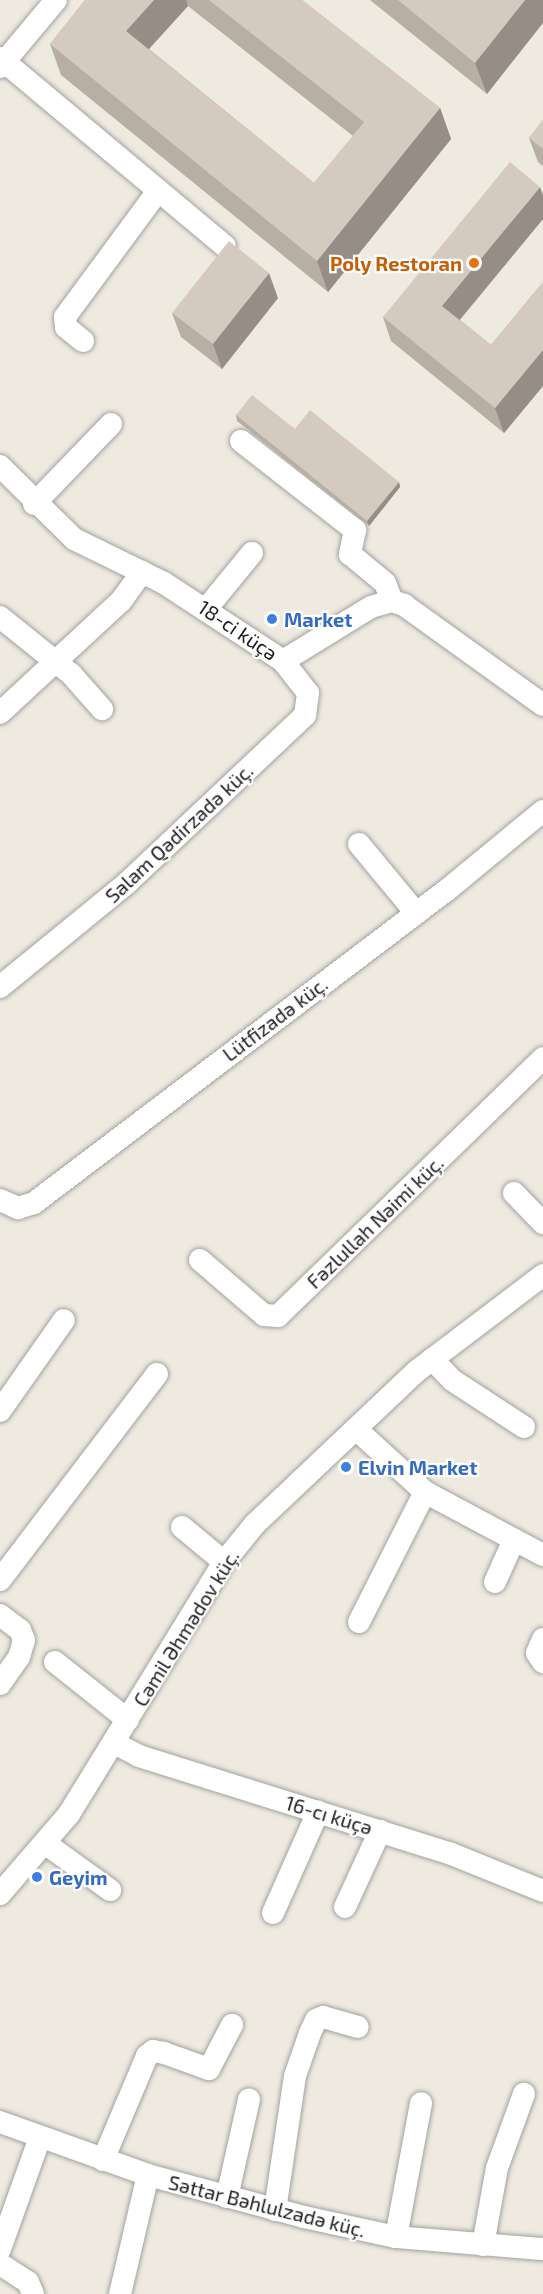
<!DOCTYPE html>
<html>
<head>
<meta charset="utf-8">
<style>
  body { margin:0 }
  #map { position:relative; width:543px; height:2294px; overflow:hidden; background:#eeeadf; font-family:"Exo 2",sans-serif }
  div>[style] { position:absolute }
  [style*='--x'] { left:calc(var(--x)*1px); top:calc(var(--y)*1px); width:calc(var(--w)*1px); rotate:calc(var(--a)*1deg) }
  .roads { filter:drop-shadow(0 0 2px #a2a2a2) drop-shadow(0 0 2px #a2a2a2) }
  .minor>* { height:22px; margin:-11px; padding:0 11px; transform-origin:11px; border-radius:11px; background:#fff }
  .wall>* { inset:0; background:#b7aea4 }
  .shaded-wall>* { inset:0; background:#958d86 }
  .building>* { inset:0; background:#d5cabf }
  .dots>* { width:16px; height:16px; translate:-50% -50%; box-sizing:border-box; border:3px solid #fff; border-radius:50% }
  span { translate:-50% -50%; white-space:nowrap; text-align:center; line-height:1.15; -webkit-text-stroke:4.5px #fff; paint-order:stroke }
  .food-label { font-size:20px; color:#c56008; font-weight:700 }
  .right { translate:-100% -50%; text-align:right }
  .shop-label { font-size:20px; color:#366cbe; font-weight:700 }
  .left { translate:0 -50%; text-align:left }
  .street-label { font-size:20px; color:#1b1b1b }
</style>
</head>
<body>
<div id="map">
  <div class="roads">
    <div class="minor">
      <i style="--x:0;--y:58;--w:293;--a:39.9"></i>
      <i style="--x:0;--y:67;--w:87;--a:-50.1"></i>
      <i style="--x:83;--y:341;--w:22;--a:-141"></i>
      <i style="--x:66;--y:327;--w:10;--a:-96"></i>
      <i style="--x:65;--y:317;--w:155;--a:-53.6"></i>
      <i style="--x:241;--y:441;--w:145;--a:38"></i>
      <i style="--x:355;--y:530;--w:25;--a:102"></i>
      <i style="--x:350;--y:554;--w:45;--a:39.6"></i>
      <i style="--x:385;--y:583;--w:19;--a:69"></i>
      <i style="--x:0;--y:466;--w:104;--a:44.6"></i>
      <i style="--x:74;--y:539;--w:100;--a:26.1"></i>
      <i style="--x:164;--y:583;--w:142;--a:33.2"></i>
      <i style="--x:283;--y:661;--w:103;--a:-31.5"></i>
      <i style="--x:371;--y:607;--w:22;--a:-16"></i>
      <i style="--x:392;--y:601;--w:13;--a:18"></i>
      <i style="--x:404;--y:605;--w:171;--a:35.7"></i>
      <i style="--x:34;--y:504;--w:111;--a:-46.1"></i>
      <i style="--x:207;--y:608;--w:71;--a:-50.7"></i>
      <i style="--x:0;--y:617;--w:91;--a:38.8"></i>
      <i style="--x:71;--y:674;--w:47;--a:48.5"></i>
      <i style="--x:0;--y:713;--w:165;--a:-42.8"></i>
      <i style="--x:121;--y:601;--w:36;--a:-54"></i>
      <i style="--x:359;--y:844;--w:89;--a:50.4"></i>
      <i style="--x:0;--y:987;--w:164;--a:-39.3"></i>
      <i style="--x:127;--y:883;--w:245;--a:-43.3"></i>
      <i style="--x:305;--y:715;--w:22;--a:-82"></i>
      <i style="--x:308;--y:693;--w:41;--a:-128"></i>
      <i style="--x:514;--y:1193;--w:42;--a:46"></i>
      <i style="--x:0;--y:1200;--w:20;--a:24"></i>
      <i style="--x:18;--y:1208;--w:17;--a:-17"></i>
      <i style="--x:34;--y:1203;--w:518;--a:-37.16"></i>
      <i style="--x:447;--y:890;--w:124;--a:-39.5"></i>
      <i style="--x:200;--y:1260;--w:84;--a:40.7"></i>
      <i style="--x:264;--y:1315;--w:14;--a:4"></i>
      <i style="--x:278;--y:1316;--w:370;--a:-44.2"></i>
      <i style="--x:432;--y:1359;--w:29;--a:46"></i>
      <i style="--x:452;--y:1380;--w:86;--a:33.1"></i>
      <i style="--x:0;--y:1411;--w:111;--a:-54.9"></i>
      <i style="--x:356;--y:1429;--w:93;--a:42.4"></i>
      <i style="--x:425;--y:1492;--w:134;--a:28.1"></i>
      <i style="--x:182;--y:1527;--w:55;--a:39.8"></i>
      <i style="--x:0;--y:1580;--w:259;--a:-52.7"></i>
      <i style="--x:495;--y:1582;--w:46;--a:-65.7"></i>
      <i style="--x:0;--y:1615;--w:25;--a:37"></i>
      <i style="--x:20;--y:1630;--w:11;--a:68"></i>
      <i style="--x:24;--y:1640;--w:18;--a:106"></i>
      <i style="--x:19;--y:1657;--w:33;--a:125"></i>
      <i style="--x:359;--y:1622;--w:146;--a:-63.1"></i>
      <i style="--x:543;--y:1639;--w:15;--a:113"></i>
      <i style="--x:537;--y:1653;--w:11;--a:56"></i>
      <i style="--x:55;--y:1662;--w:93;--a:38.5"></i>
      <i style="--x:114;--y:1743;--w:28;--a:27"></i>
      <i style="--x:139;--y:1756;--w:325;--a:17.4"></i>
      <i style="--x:449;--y:1853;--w:101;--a:22"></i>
      <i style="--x:46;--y:1844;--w:79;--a:35.7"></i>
      <i style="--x:0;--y:1894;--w:106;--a:-49.2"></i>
      <i style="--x:69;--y:1814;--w:296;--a:-58.4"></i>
      <i style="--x:224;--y:1562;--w:49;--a:-50.8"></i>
      <i style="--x:255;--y:1524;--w:224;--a:-43.4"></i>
      <i style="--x:418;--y:1370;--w:157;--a:-37.2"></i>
      <i style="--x:345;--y:1907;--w:84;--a:-65.3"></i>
      <i style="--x:273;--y:1913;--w:111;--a:-66"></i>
      <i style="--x:0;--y:2122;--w:157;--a:19.7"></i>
      <i style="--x:148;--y:2175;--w:162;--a:15.1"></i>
      <i style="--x:304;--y:2217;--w:94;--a:12.3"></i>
      <i style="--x:396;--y:2237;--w:147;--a:4.7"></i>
      <i style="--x:103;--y:2160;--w:113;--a:-67.1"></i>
      <i style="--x:147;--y:2056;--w:8;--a:-40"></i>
      <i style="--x:153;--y:2051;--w:11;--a:10"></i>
      <i style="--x:164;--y:2053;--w:48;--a:19.6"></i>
      <i style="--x:209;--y:2069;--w:50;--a:-62.4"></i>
      <i style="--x:227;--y:2197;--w:100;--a:-77.3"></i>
      <i style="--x:275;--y:2210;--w:135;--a:-81.5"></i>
      <i style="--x:295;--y:2076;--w:46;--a:-70.8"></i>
      <i style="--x:310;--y:2033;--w:14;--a:-65"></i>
      <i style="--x:316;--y:2020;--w:8;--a:-23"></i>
      <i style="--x:323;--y:2017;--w:36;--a:16"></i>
      <i style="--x:396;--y:2237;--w:136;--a:-79.4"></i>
      <i style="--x:483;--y:2245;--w:78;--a:-79.7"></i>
      <i style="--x:497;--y:2168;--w:79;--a:-70"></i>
      <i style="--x:0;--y:2249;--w:119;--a:-70.3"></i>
      <i style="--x:0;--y:2264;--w:33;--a:33"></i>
      <i style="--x:28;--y:2282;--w:13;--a:67"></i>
      <i style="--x:120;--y:2294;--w:122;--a:-76.8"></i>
    </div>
  </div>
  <div class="wall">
    <i style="clip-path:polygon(evenodd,85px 0,302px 0,440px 108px,451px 139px,328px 292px,61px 75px,50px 44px,85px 0,188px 6px,353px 136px,314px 183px,149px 49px,188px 6px)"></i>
    <i style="clip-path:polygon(370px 0,543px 0,487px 94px)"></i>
    <i style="clip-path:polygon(543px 120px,543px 166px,538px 162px,529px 138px)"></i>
    <i style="clip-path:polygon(543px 195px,543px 219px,460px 320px,491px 345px,543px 282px,543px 386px,504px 433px,391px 341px,383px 317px)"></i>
    <i style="clip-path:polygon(278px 298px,222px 369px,181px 337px,172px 313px)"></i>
    <i style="clip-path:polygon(236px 415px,295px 429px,399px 482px,400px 487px,369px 526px,237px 421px)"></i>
  </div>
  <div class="shaded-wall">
    <i style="clip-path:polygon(154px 0,186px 0,188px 6px,137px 62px,126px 31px)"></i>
    <i style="clip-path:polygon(525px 0,543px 0,543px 23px,487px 94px,475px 63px)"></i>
    <i style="clip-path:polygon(440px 108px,451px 139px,328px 292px,317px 261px)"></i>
    <i style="clip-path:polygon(540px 187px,543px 195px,543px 219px,451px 330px,442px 306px)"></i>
    <i style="clip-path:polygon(269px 273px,278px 298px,222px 369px,213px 344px)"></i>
    <i style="clip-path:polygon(543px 350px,543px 386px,504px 433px,495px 408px)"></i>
    <i style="clip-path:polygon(399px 482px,400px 487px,369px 526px,367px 521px)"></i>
  </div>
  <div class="building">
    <i style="clip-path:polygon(85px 0,154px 0,126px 31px,314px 183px,364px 122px,209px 0,302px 0,440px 108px,317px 261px,50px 44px)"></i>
    <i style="clip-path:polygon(398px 0,525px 0,475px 63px)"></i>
    <i style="clip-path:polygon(543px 120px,543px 149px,529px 138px)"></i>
    <i style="clip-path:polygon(510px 162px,540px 187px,442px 306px,491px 345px,543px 282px,543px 350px,495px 408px,383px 317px)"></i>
    <i style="clip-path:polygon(229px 241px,269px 273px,213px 344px,172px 313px)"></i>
    <i style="clip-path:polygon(252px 395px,295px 429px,310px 410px,399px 482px,367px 521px,236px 415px)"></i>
  </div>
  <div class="dots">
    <i style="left:474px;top:263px;background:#e8710a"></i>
    <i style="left:272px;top:619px;background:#3f7fe0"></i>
    <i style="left:346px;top:1467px;background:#3f7fe0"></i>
    <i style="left:37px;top:1877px;background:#3f7fe0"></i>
  </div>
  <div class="food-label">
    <span class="right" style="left:462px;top:263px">Poly Restoran</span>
  </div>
  <div class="shop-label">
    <span class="left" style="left:284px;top:619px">Market</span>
    <span class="left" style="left:358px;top:1467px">Elvin Market</span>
    <span class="left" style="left:49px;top:1877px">Geyim</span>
  </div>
  <div class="street-label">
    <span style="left:238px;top:630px;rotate:34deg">18-ci küçə</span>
    <span style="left:179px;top:833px;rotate:-43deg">Salam Qədirzadə küç.</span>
    <span style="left:275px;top:1019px;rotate:-37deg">Lütfizadə küç.</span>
    <span style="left:375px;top:1222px;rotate:-44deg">Fəzlullah Nəimi küç.</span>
    <span style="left:186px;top:1628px;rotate:-58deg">Cəmil Əhmədov küç.</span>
    <span style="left:329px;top:1815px;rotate:17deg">16-cı küçə</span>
    <span style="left:267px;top:2206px;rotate:14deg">Səttar Bəhlulzadə küç.</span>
  </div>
</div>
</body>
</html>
